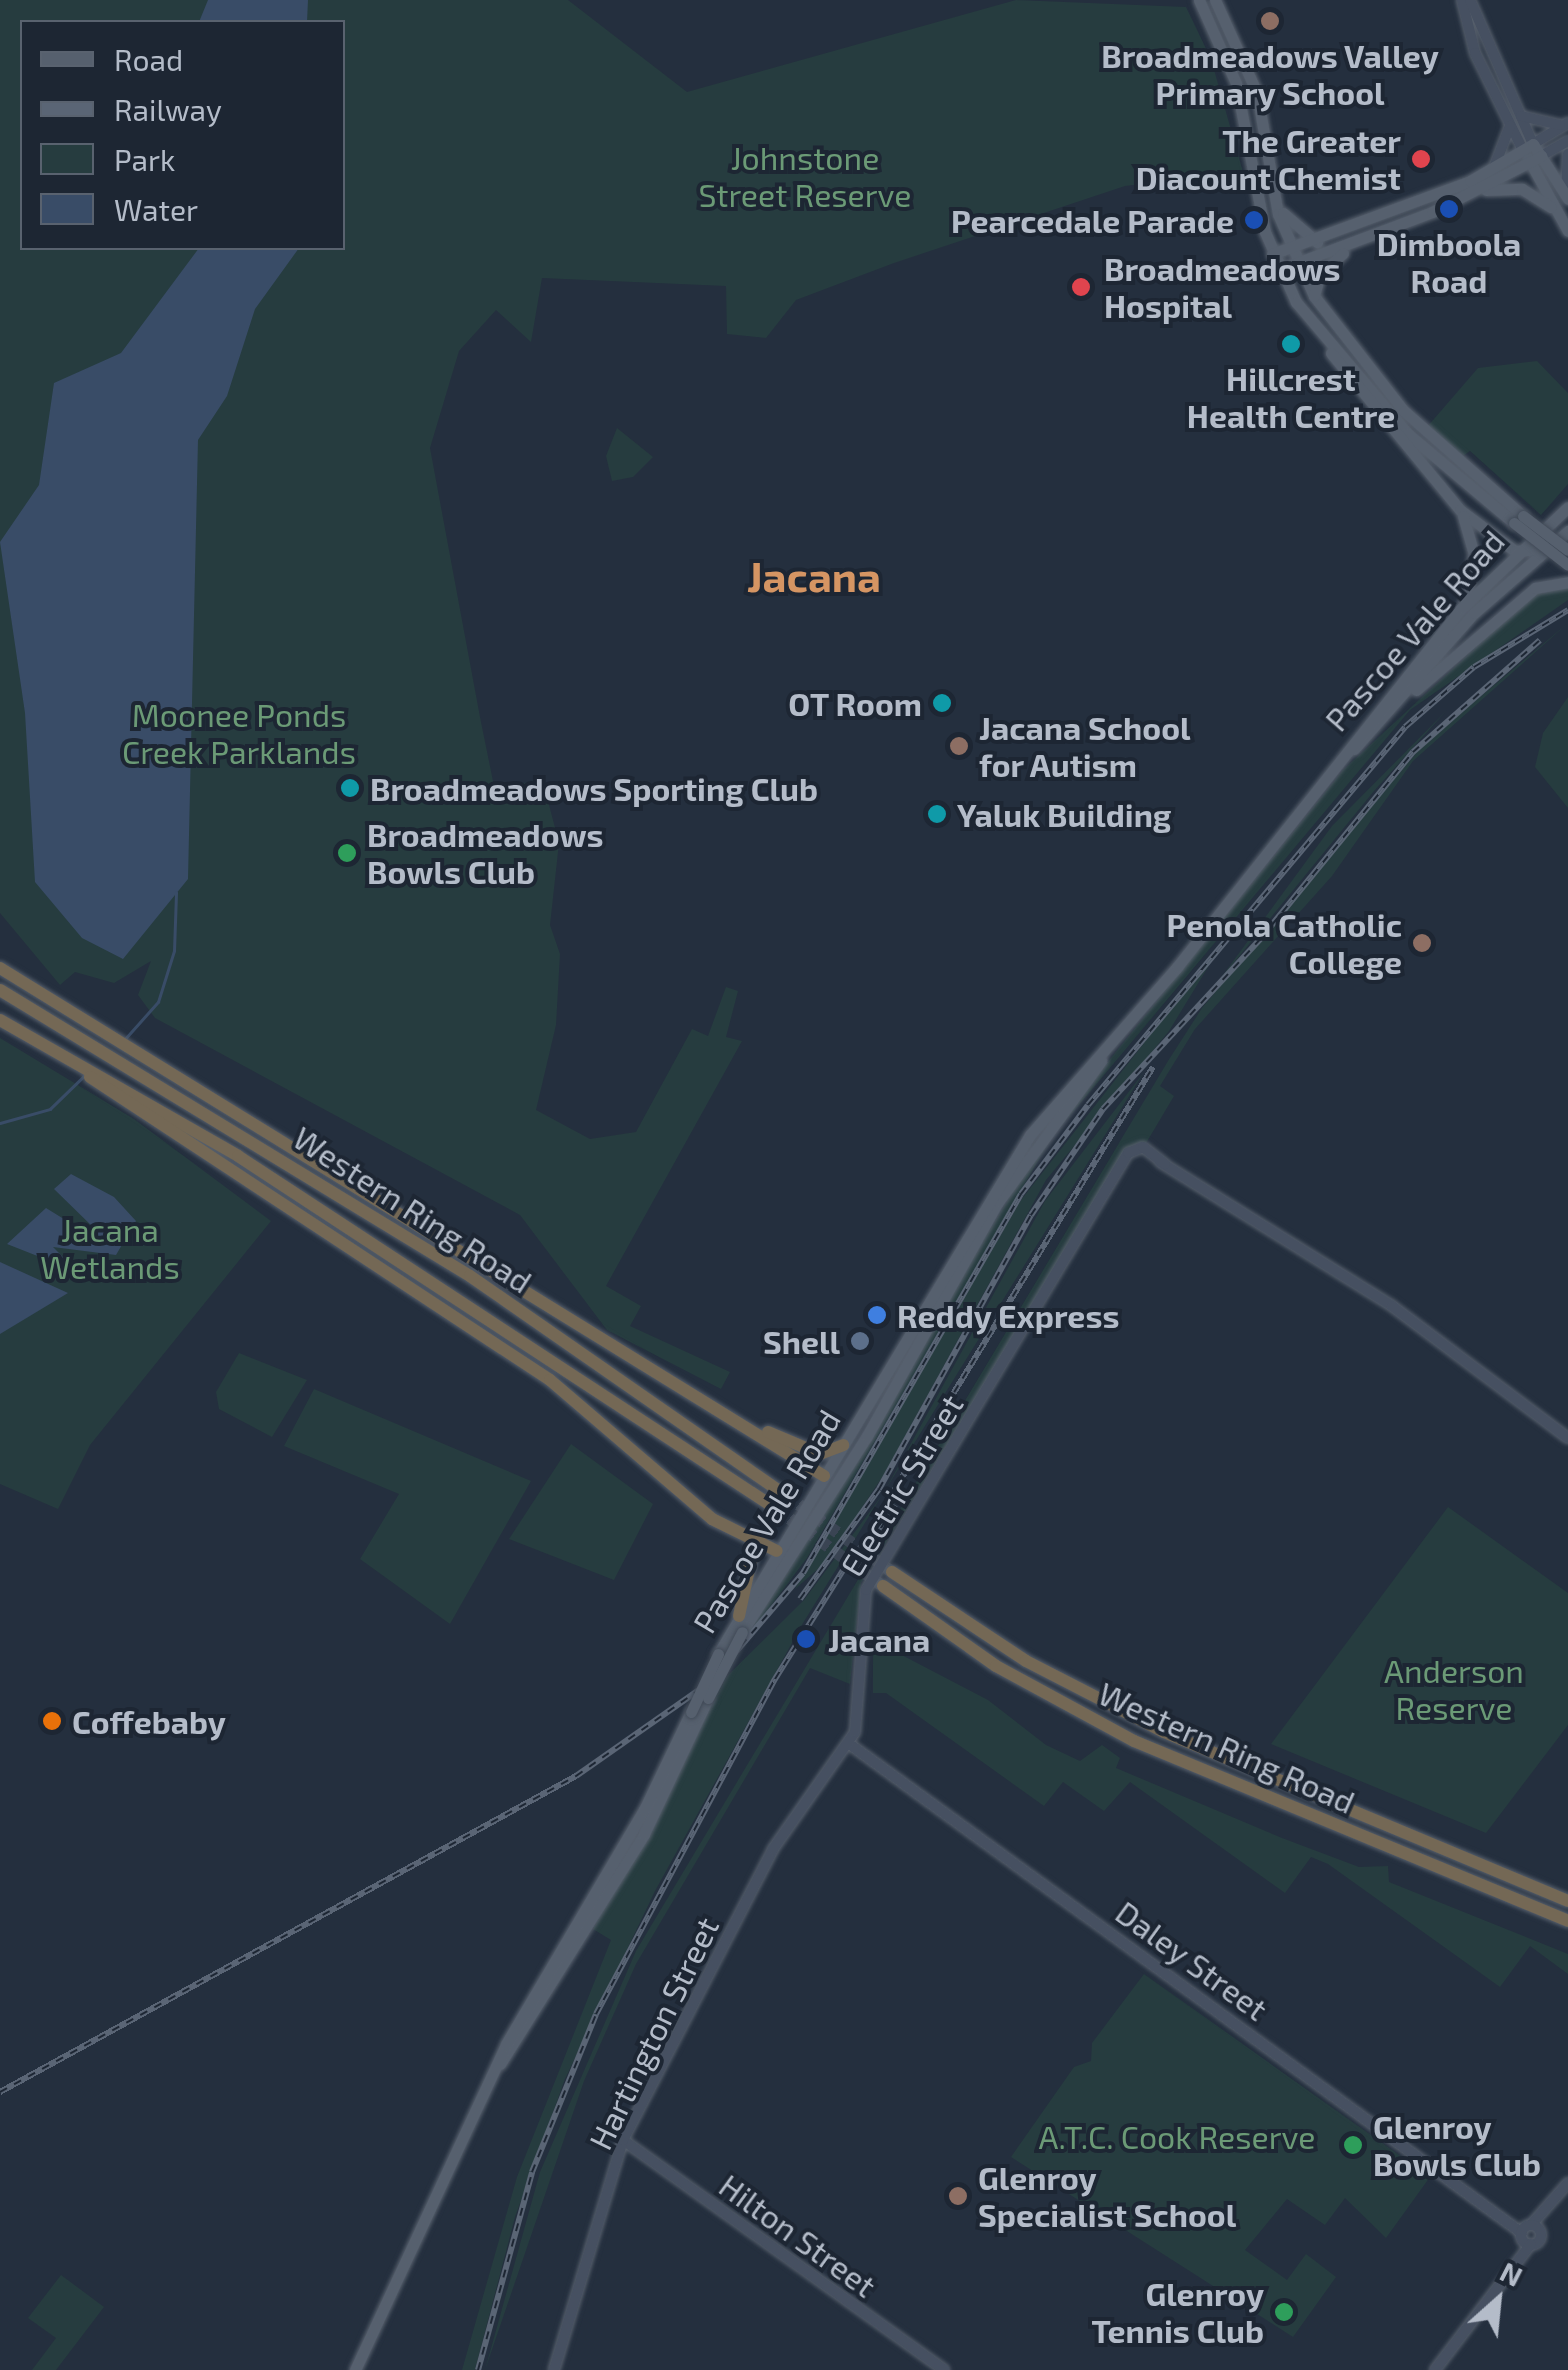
<!DOCTYPE html>
<html>
<head>
<meta charset="utf-8">
<style>
  body { margin:0 }
  #map { position:relative; width:1568px; height:2370px; overflow:hidden; background:#242f3e; font-family:"Exo 2",sans-serif }
  div>[style] { position:absolute }
  [style*='--x'] { left:calc(var(--x)*1px); top:calc(var(--y)*1px); width:calc(var(--w)*1px); rotate:calc(var(--a)*1deg) }
  .green>* { inset:0; background:#263c3f }
  .water>* { inset:0; background:#394c67 }
  .stream>* { height:2.5px; margin:-1.25px; padding:0 1.25px; transform-origin:1.25px; border-radius:1.25px; background:#394c67 }
  .highway-tunnel>* { height:12px; margin-top:-6px; transform-origin:0; background:repeating-linear-gradient(90deg,#3a4453 0 12px,transparent 0 18px) }
  .roads { filter:drop-shadow(0 0 2px #565f6c) drop-shadow(0 0 2px #565f6c) }
  .secondary>* { height:10px; margin:-5px; padding:0 5px; transform-origin:5px; border-radius:5px; background:#465061 }
  .secondary>.ring { margin:-5px; padding:0; box-sizing:content-box; background:none; border:10px solid #465061; border-radius:50% }
  .primary>* { height:11px; margin:-5.5px; padding:0 5.5px; transform-origin:5.5px; border-radius:5.5px; background:#56606e }
  .highway>* { height:12px; margin:-6px; padding:0 6px; transform-origin:6px; border-radius:6px; background:#746855 }
  .rail>* { height:6px; margin-top:-3px; transform-origin:0; background:repeating-linear-gradient(90deg,#1d2633 0 8px,#5a6575 0 16px); box-sizing:border-box; border-block:2px solid #5a6575 }
  .bridges { filter:drop-shadow(0 0 2px #414a57) drop-shadow(0 0 2px #414a57) }
  .primary-bridge>* { height:11px; margin:-5.5px; padding:0 5.5px; transform-origin:5.5px; border-radius:5.5px; background:#56606e }
  .dots>* { width:28px; height:28px; translate:-50% -50%; box-sizing:border-box; border:5px solid #1d2633; border-radius:50% }
  span { translate:-50% -50%; white-space:nowrap; text-align:center; line-height:1.15; -webkit-text-stroke:8px #1d2633; paint-order:stroke }
  .poi-label { font-size:32px; color:#b4bcc9; font-weight:700 }
  .right { translate:-100% -50%; text-align:right }
  .left { translate:0 -50%; text-align:left }
  .park-label { font-size:32px; color:#6b9a76 }
  .street-label { font-size:32px; color:#b4bcc9 }
  .district-label { font-size:42px; color:#d59563; font-weight:700 }
  .legend { position:absolute; left:20px; top:20px; width:325px; height:230px; box-sizing:border-box; background:#1d2633; border:2px solid #59626f; margin:0; padding:12px 18px; list-style:none; font-size:30px; color:#b4bcc9 }
  .legend li { display:flex; align-items:center; gap:20px; height:50px }
  .legend b { width:50px; border:2px solid #59626f }
  .north { position:absolute; left:1448px; top:2250px; width:100px; height:100px; -webkit-text-stroke:8px #1d2633; paint-order:stroke; rotate:27deg; font-size:28px; font-weight:700; line-height:40px; text-align:center; color:#b4bcc9 }
  .north::after { content:''; display:block; margin:auto; width:35px; height:45px; background:#b4bcc9; clip-path:polygon(50% 0,100% 100%,50% 72%,0 100%) }
</style>
</head>
<body>
<div id="map">
  <div class="green">
    <i style="clip-path:polygon(evenodd,0 0,568px 0,687px 92px,1016px 0,1186px 7px,1211px 59px,1243px 172px,1125px 186px,894px 263px,796px 300px,766px 338px,727px 334px,726px 286px,542px 278px,531px 342px,496px 310px,459px 351px,430px 448px,480px 717px,495px 791px,542px 778px,559px 843px,550px 925px,560px 954px,556px 1025px,536px 1110px,590px 1139px,636px 1132px,692px 1029px,708px 1036px,726px 987px,738px 991px,726px 1037px,742px 1041px,606px 1286px,641px 1306px,630px 1326px,730px 1372px,721px 1389px,607px 1330px,520px 1215px,155px 1018px,138px 995px,151px 961px,114px 983px,75px 972px,60px 985px,0 913px,0 0,22px 22px,342px 22px,342px 248px,22px 248px,22px 22px)"></i>
    <i style="clip-path:polygon(1537px 361px,1568px 393px,1568px 484px,1541px 515px,1470px 451px,1460px 458px,1427px 427px,1478px 368px)"></i>
    <i style="clip-path:polygon(617px 428px,653px 457px,633px 477px,612px 481px,606px 456px)"></i>
    <i style="clip-path:polygon(1568px 585px,1568px 600px,1410px 710px,1052px 1137px,807px 1558px,739px 1648px,1040px 1146px,1343px 770px,1537px 591px)"></i>
    <i style="clip-path:polygon(1568px 623px,1413px 761px,1332px 876px,1195px 1029px,1160px 1086px,1174px 1096px,1145px 1145px,1130px 1148px,861px 1583px,850px 1684px,810px 1668px,636px 1964px,584px 2081px,485px 2370px,540px 2172px,636px 1951px,1168px 1061px,1202px 1008px,1423px 745px)"></i>
    <i style="clip-path:polygon(1568px 697px,1568px 808px,1535px 767px,1543px 733px)"></i>
    <i style="clip-path:polygon(1447px 710px,1374px 791px,1215px 986px,1332px 826px)"></i>
    <i style="clip-path:polygon(1224px 941px,1169px 1031px,1046px 1180px,883px 1476px,825px 1563px,795px 1589px,1021px 1200px)"></i>
    <i style="clip-path:polygon(0 1038px,134px 1119px,271px 1221px,90px 1445px,58px 1509px,0 1484px)"></i>
    <i style="clip-path:polygon(1144px 1072px,803px 1623px,655px 1891px,565px 2079px,515px 2217px,475px 2370px,462px 2370px,517px 2177px,611px 1940px,593px 1929px,722px 1681px,804px 1600px,883px 1494px,1045px 1201px)"></i>
    <i style="clip-path:polygon(239px 1353px,307px 1380px,272px 1437px,219px 1409px,216px 1392px)"></i>
    <i style="clip-path:polygon(314px 1389px,531px 1481px,450px 1624px,360px 1559px,399px 1494px,284px 1446px)"></i>
    <i style="clip-path:polygon(571px 1444px,653px 1504px,614px 1580px,509px 1539px)"></i>
    <i style="clip-path:polygon(1448px 1507px,1568px 1593px,1568px 1725px,1486px 1833px,1271px 1744px)"></i>
    <i style="clip-path:polygon(873px 1640px,988px 1700px,1046px 1745px,1080px 1761px,1102px 1745px,1120px 1758px,1116px 1768px,1282px 1838px,1359px 1867px,1388px 1866px,1389px 1882px,1568px 1954px,1568px 1974px,1530px 1946px,1500px 1987px,1328px 1864px,1311px 1857px,1285px 1893px,1130px 1782px,1104px 1811px,1063px 1782px,1044px 1806px,886px 1693px,873px 1693px)"></i>
    <i style="clip-path:polygon(1144px 1974px,1430px 2177px,1386px 2238px,1345px 2198px,1325px 2225px,1287px 2199px,1245px 2250px,1287px 2280px,1306px 2254px,1336px 2277px,1293px 2337px,1011px 2157px,1074px 2067px,1091px 2061px,1092px 2043px)"></i>
    <i style="clip-path:polygon(61px 2275px,104px 2307px,56px 2370px,32px 2370px,56px 2338px,28px 2318px)"></i>
  </div>
  <div class="water">
    <i style="clip-path:polygon(208px 0,308px 0,307px 22px,199px 22px)"></i>
    <i style="clip-path:polygon(199px 248px,299px 248px,255px 309px,227px 396px,198px 440px,188px 879px,123px 959px,82px 938px,35px 882px,25px 713px,0 542px,39px 485px,54px 383px,121px 353px)"></i>
    <i style="clip-path:polygon(71px 1174px,114px 1197px,136px 1221px,116px 1255px,53px 1247px,78px 1272px,7px 1244px,46px 1208px,93px 1237px,97px 1231px,54px 1189px)"></i>
    <i style="clip-path:polygon(0 1262px,68px 1293px,0 1334px)"></i>
  </div>
  <div class="stream">
    <i style="--x:124;--y:1040;--w:51;--a:-48.2"></i>
    <i style="--x:158;--y:1002;--w:53;--a:-72.6"></i>
    <i style="--x:174;--y:951;--w:58;--a:-88"></i>
    <i style="--x:0;--y:1123;--w:52;--a:-15.6"></i>
    <i style="--x:50;--y:1109;--w:49;--a:-44.2"></i>
  </div>
  <div class="highway-tunnel">
    <i style="--x:784;--y:1494;--w:133;--a:35.8"></i>
    <i style="--x:775;--y:1508;--w:131;--a:36"></i>
  </div>
  <div class="roads">
    <div class="secondary">
      <i style="--x:1462;--y:0;--w:55;--a:76.2"></i>
      <i style="--x:1475;--y:53;--w:108;--a:63.7"></i>
      <i style="--x:1470;--y:0;--w:157;--a:66.4"></i>
      <i style="--x:1533;--y:144;--w:41;--a:-31"></i>
      <i style="--x:1521;--y:116;--w:40;--a:13"></i>
      <i style="--x:1541;--y:156;--w:31;--a:-29"></i>
      <i style="--x:1495;--y:165;--w:42;--a:-69"></i>
      <i style="--x:1566;--y:192;--w:38;--a:-87"></i>
      <i style="--x:1160;--y:1162;--w:273;--a:31.8"></i>
      <i style="--x:1392;--y:1306;--w:220;--a:36.9"></i>
      <i style="--x:848;--y:1743;--w:833;--a:36.02"></i>
      <i style="--x:623;--y:2140;--w:395;--a:35.6"></i>
      <i style="--x:1531;--y:2225;--w:56;--a:-48.6"></i>
      <i class="ring" style="left:1521px;top:2225px;width:10px;height:10px"></i>
      <i style="--x:554;--y:2370;--w:240;--a:-73.3"></i>
      <i style="--x:623;--y:2140;--w:327;--a:-62.7"></i>
      <i style="--x:773;--y:1849;--w:143;--a:-55"></i>
      <i style="--x:855;--y:1732;--w:142;--a:-85.6"></i>
      <i style="--x:866;--y:1590;--w:510;--a:-59.06"></i>
      <i style="--x:1128;--y:1153;--w:16;--a:-22"></i>
      <i style="--x:1143;--y:1147;--w:28;--a:38"></i>
      <i style="--x:1435;--y:2370;--w:158;--a:-52.7"></i>
    </div>
    <div class="primary">
      <i style="--x:1199;--y:0;--w:91;--a:66"></i>
      <i style="--x:1236;--y:83;--w:152;--a:79"></i>
      <i style="--x:1265;--y:232;--w:77;--a:66.1"></i>
      <i style="--x:1296;--y:302;--w:172;--a:49.7"></i>
      <i style="--x:1407;--y:433;--w:140;--a:40.1"></i>
      <i style="--x:1215;--y:0;--w:102;--a:65.7"></i>
      <i style="--x:1257;--y:93;--w:123;--a:80.2"></i>
      <i style="--x:1278;--y:214;--w:90;--a:66.3"></i>
      <i style="--x:1314;--y:296;--w:146;--a:52"></i>
      <i style="--x:1404;--y:411;--w:159;--a:41.4"></i>
      <i style="--x:1528;--y:158;--w:83;--a:61.3"></i>
      <i style="--x:1486;--y:190;--w:36;--a:-2"></i>
      <i style="--x:1522;--y:189;--w:34;--a:32"></i>
      <i style="--x:1283;--y:213;--w:45;--a:40.5"></i>
      <i style="--x:1272;--y:254;--w:211;--a:-20.2"></i>
      <i style="--x:1470;--y:181;--w:73;--a:-30.4"></i>
      <i style="--x:1533;--y:144;--w:65;--a:57.5"></i>
      <i style="--x:1278;--y:270;--w:165;--a:-20.6"></i>
      <i style="--x:1432;--y:212;--w:123;--a:-27.2"></i>
      <i style="--x:1314;--y:296;--w:23;--a:-75"></i>
      <i style="--x:1320;--y:274;--w:31;--a:-42"></i>
      <i style="--x:1331;--y:353;--w:203;--a:50.6"></i>
      <i style="--x:1460;--y:510;--w:69;--a:36.7"></i>
      <i style="--x:1515;--y:551;--w:27;--a:-4"></i>
      <i style="--x:1463;--y:516;--w:40;--a:74"></i>
      <i style="--x:1474;--y:554;--w:47;--a:101.1"></i>
      <i style="--x:1416;--y:690;--w:157;--a:-40.6"></i>
      <i style="--x:1535;--y:588;--w:34;--a:-10"></i>
      <i style="--x:1354;--y:749;--w:181;--a:-48.6"></i>
      <i style="--x:1474;--y:613;--w:125;--a:-41.1"></i>
      <i style="--x:742;--y:1632;--w:232;--a:-57.5"></i>
      <i style="--x:867;--y:1436;--w:268;--a:-60.8"></i>
      <i style="--x:998;--y:1202;--w:175;--a:-53.9"></i>
      <i style="--x:718;--y:1654;--w:606;--a:-58.99"></i>
      <i style="--x:1030;--y:1135;--w:223;--a:-48.8"></i>
      <i style="--x:1177;--y:967;--w:458;--a:-51.6"></i>
      <i style="--x:1462;--y:608;--w:146;--a:-43.6"></i>
      <i style="--x:500;--y:2064;--w:271;--a:-57.9"></i>
      <i style="--x:644;--y:1834;--w:150;--a:-64.8"></i>
      <i style="--x:355;--y:2370;--w:359;--a:-65.1"></i>
      <i style="--x:506;--y:2044;--w:272;--a:-59.5"></i>
      <i style="--x:644;--y:1810;--w:109;--a:-64.4"></i>
    </div>
    <div class="highway">
      <i style="--x:0;--y:968;--w:968;--a:31.65"></i>
      <i style="--x:0;--y:990;--w:550;--a:31.32"></i>
      <i style="--x:470;--y:1276;--w:382;--a:34.8"></i>
      <i style="--x:0;--y:1020;--w:274;--a:29.7"></i>
      <i style="--x:238;--y:1156;--w:642;--a:33.24"></i>
      <i style="--x:90;--y:1077;--w:551;--a:33.37"></i>
      <i style="--x:550;--y:1380;--w:213;--a:40.6"></i>
      <i style="--x:712;--y:1519;--w:72;--a:26.2"></i>
      <i style="--x:768;--y:1432;--w:56;--a:22.9"></i>
      <i style="--x:820;--y:1454;--w:25;--a:-21"></i>
      <i style="--x:892;--y:1572;--w:161;--a:33.6"></i>
      <i style="--x:1026;--y:1661;--w:155;--a:27.2"></i>
      <i style="--x:1164;--y:1732;--w:438;--a:22.7"></i>
      <i style="--x:883;--y:1586;--w:138;--a:35.3"></i>
      <i style="--x:996;--y:1666;--w:157;--a:28.5"></i>
      <i style="--x:1134;--y:1741;--w:470;--a:22.5"></i>
      <i style="--x:739;--y:1616;--w:72;--a:-77.9"></i>
    </div>
  </div>
  <div class="rail">
    <i style="--x:879;--y:1515;--w:525;--a:-58.55"></i>
    <i style="--x:856;--y:1569;--w:75;--a:-58.6"></i>
    <i style="--x:800;--y:1599;--w:135;--a:-54.3"></i>
    <i style="--x:879;--y:1489;--w:313;--a:-61"></i>
    <i style="--x:1031;--y:1215;--w:128;--a:-55.8"></i>
    <i style="--x:1103;--y:1109;--w:234;--a:-47.2"></i>
    <i style="--x:1262;--y:937;--w:239;--a:-50.8"></i>
    <i style="--x:1413;--y:752;--w:169;--a:-41.4"></i>
    <i style="--x:0;--y:2092;--w:657;--a:-28.75"></i>
    <i style="--x:576;--y:1776;--w:164;--a:-35"></i>
    <i style="--x:710;--y:1682;--w:143;--a:-49.5"></i>
    <i style="--x:803;--y:1573;--w:437;--a:-60.1"></i>
    <i style="--x:1021;--y:1194;--w:111;--a:-53"></i>
    <i style="--x:1088;--y:1105;--w:493;--a:-50"></i>
    <i style="--x:1405;--y:727;--w:91;--a:-41"></i>
    <i style="--x:1474;--y:667;--w:110;--a:-31.2"></i>
    <i style="--x:478;--y:2370;--w:205;--a:-74.7"></i>
    <i style="--x:532;--y:2172;--w:170;--a:-67.9"></i>
    <i style="--x:596;--y:2014;--w:380;--a:-61.9"></i>
    <i style="--x:775;--y:1679;--w:155;--a:-58"></i>
  </div>
  <div class="bridges">
    <div class="primary-bridge">
      <i style="--x:1523;--y:516;--w:56;--a:37.1"></i>
      <i style="--x:1514;--y:523;--w:68;--a:37.9"></i>
      <i style="--x:708;--y:1698;--w:74;--a:-62.7"></i>
      <i style="--x:691;--y:1712;--w:64;--a:-65"></i>
    </div>
  </div>
  <div class="dots">
    <i style="left:1270px;top:21px;background:#8d6e63"></i>
    <i style="left:1421px;top:159px;background:#e0444e"></i>
    <i style="left:1449px;top:209px;background:#1a4fb4"></i>
    <i style="left:1254px;top:220px;background:#1a4fb4"></i>
    <i style="left:1081px;top:287px;background:#e0444e"></i>
    <i style="left:1291px;top:344px;background:#0f9aa8"></i>
    <i style="left:942px;top:703px;background:#0f9aa8"></i>
    <i style="left:959px;top:746px;background:#8d6e63"></i>
    <i style="left:350px;top:788px;background:#0f9aa8"></i>
    <i style="left:937px;top:814px;background:#0f9aa8"></i>
    <i style="left:347px;top:853px;background:#2e9e5b"></i>
    <i style="left:1422px;top:943px;background:#8d6e63"></i>
    <i style="left:877px;top:1315px;background:#3f7fe0"></i>
    <i style="left:860px;top:1341px;background:#5c6f8a"></i>
    <i style="left:806px;top:1639px;background:#1a4fb4"></i>
    <i style="left:52px;top:1721px;background:#e8710a"></i>
    <i style="left:1353px;top:2145px;background:#2e9e5b"></i>
    <i style="left:958px;top:2196px;background:#8d6e63"></i>
    <i style="left:1284px;top:2312px;background:#2e9e5b"></i>
  </div>
  <div class="poi-label">
    <span style="left:1270px;top:74px">Broadmeadows Valley<br>Primary School</span>
    <span class="right" style="left:1401px;top:159px">The Greater<br>Diacount Chemist</span>
    <span class="right" style="left:1234px;top:220px">Pearcedale Parade</span>
    <span style="left:1449px;top:262px">Dimboola<br>Road</span>
    <span class="left" style="left:1104px;top:287px">Broadmeadows<br>Hospital</span>
    <span style="left:1291px;top:397px">Hillcrest<br>Health Centre</span>
    <span class="right" style="left:922px;top:703px">OT Room</span>
    <span class="left" style="left:979px;top:746px">Jacana School<br>for Autism</span>
    <span class="left" style="left:370px;top:788px">Broadmeadows Sporting Club</span>
    <span class="left" style="left:957px;top:814px">Yaluk Building</span>
    <span class="left" style="left:367px;top:853px">Broadmeadows<br>Bowls Club</span>
    <span class="right" style="left:1402px;top:943px">Penola Catholic<br>College</span>
    <span class="left" style="left:897px;top:1315px">Reddy Express</span>
    <span class="right" style="left:840px;top:1341px">Shell</span>
    <span class="left" style="left:828px;top:1639px">Jacana</span>
    <span class="left" style="left:72px;top:1721px">Coffebaby</span>
    <span class="left" style="left:1373px;top:2145px">Glenroy<br>Bowls Club</span>
    <span class="left" style="left:978px;top:2196px">Glenroy<br>Specialist School</span>
    <span class="right" style="left:1264px;top:2312px">Glenroy<br>Tennis Club</span>
  </div>
  <div class="park-label">
    <span style="left:805px;top:176px">Johnstone<br>Street Reserve</span>
    <span style="left:239px;top:733px">Moonee Ponds<br>Creek Parklands</span>
    <span style="left:110px;top:1248px">Jacana<br>Wetlands</span>
    <span style="left:1454px;top:1689px">Anderson<br>Reserve</span>
    <span style="left:1177px;top:2136px">A.T.C. Cook Reserve</span>
  </div>
  <div class="street-label">
    <span style="left:1414px;top:630px;rotate:-49deg">Pascoe Vale Road</span>
    <span style="left:413px;top:1209px;rotate:33deg">Western Ring Road</span>
    <span style="left:901px;top:1485px;rotate:-59deg">Electric Street</span>
    <span style="left:766px;top:1521px;rotate:-59deg">Pascoe Vale Road</span>
    <span style="left:1227px;top:1747px;rotate:24deg">Western Ring Road</span>
    <span style="left:1192px;top:1960px;rotate:36deg">Daley Street</span>
    <span style="left:653px;top:2033px;rotate:-64deg">Hartington Street</span>
    <span style="left:798px;top:2235px;rotate:36deg">Hilton Street</span>
  </div>
  <div class="district-label">
    <span style="left:814px;top:575px">Jacana</span>
  </div>
  <ul class="legend">
  <li><b style="height:12px;background:#56606e"></b>Road</li>
  <li><b style="height:12px;background:#5a6575"></b>Railway</li>
  <li><b style="height:28px;background:#263c3f"></b>Park</li>
  <li><b style="height:28px;background:#394c67"></b>Water</li>
  </ul>
  <div class="north">N</div>
</div>
</body>
</html>
